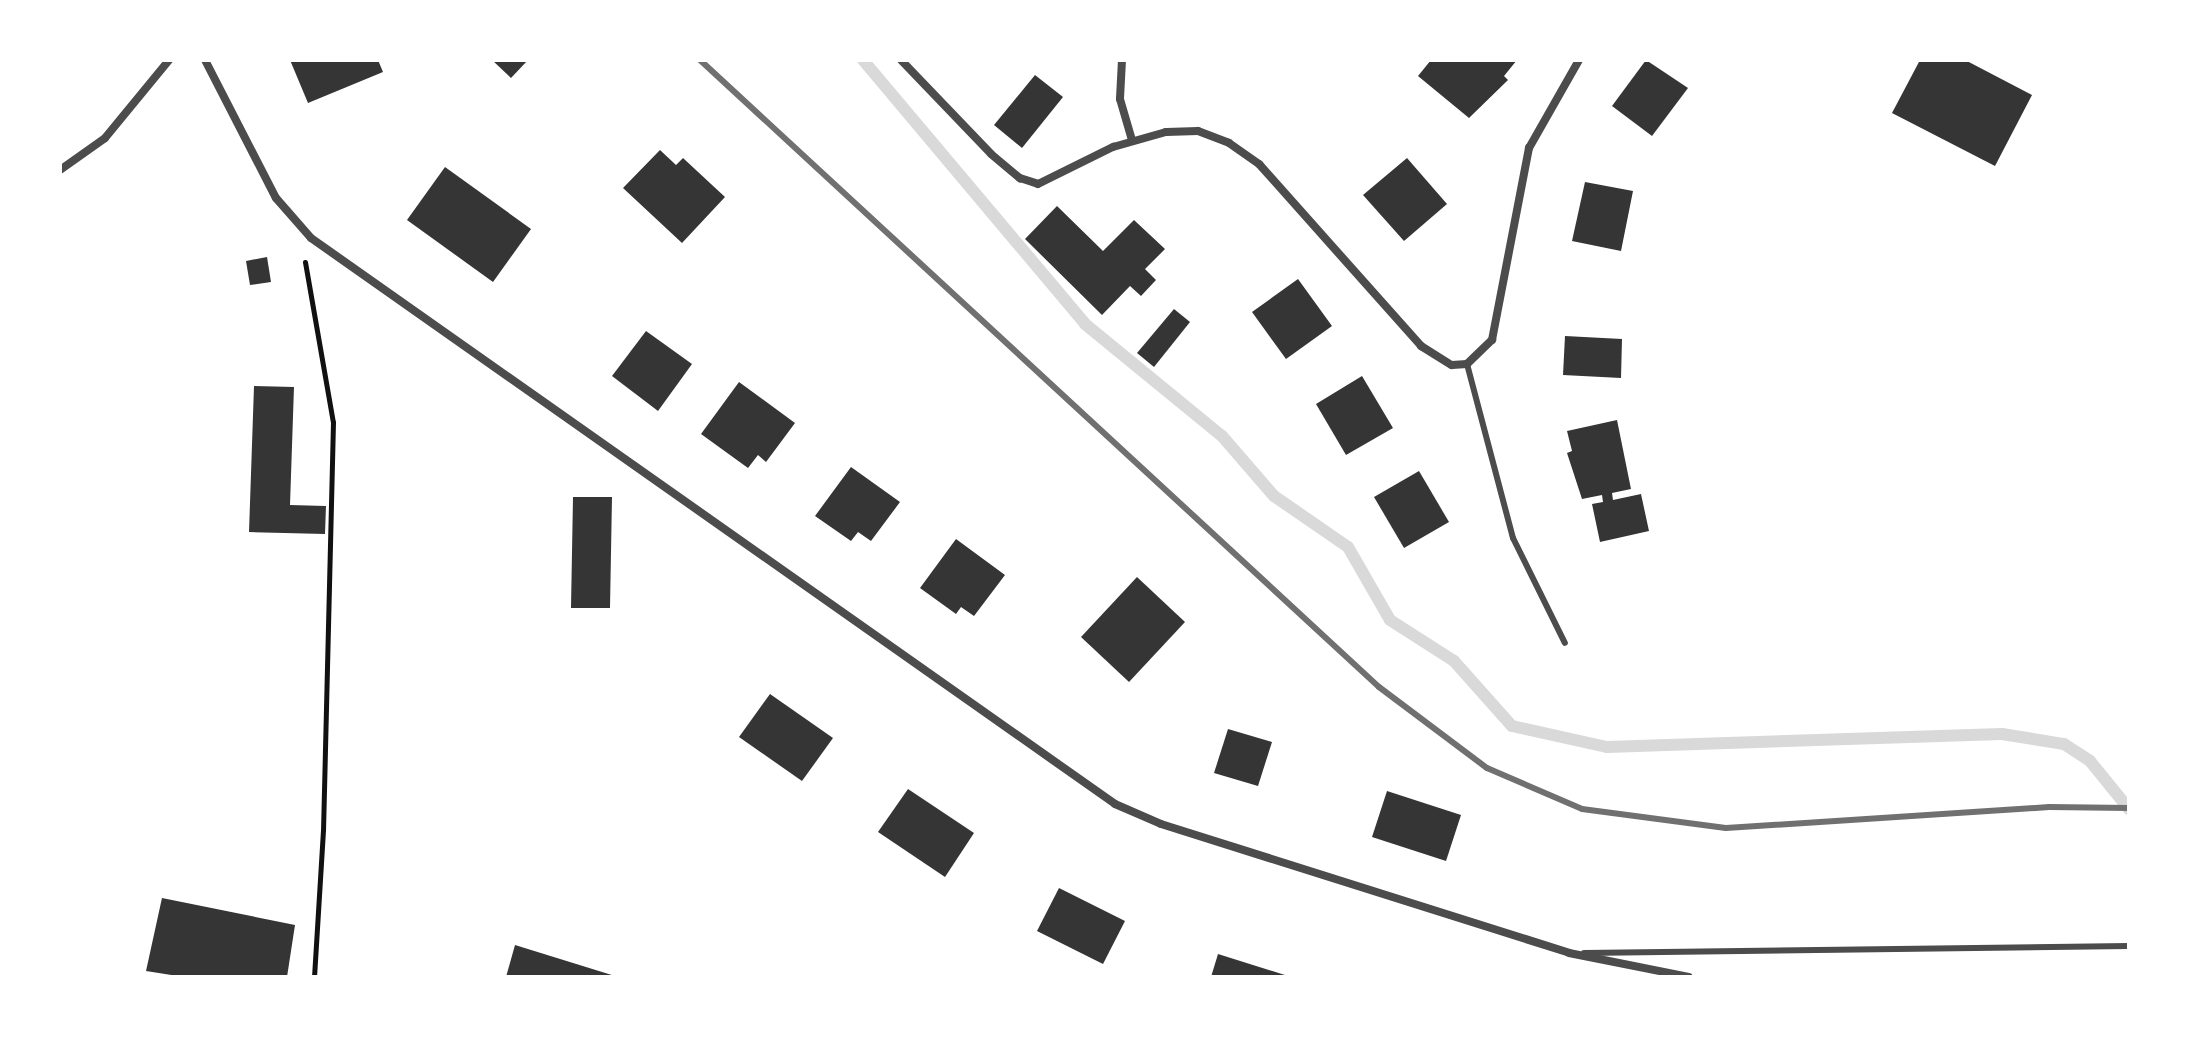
<!DOCTYPE html>
<html>
<head>
<meta charset="utf-8">
<style>
  body { margin:0 }
  #map { position:relative; width:2189px; height:1037px; overflow:hidden; background:#fff; font-family:"Work Sans",sans-serif }
  div>[style] { position:absolute }
  [style*='--x'] { left:calc(var(--x)*1px); top:calc(var(--y)*1px); width:calc(var(--w)*1px); rotate:calc(var(--a)*1deg) }
  .stream>* { height:12px; margin:-6px; padding:0 6px; transform-origin:6px; border-radius:6px; background:#d9d9d9 }
  .building>* { inset:0; background:#353535 }
  .path>* { height:5px; margin:-2.5px; padding:0 2.5px; transform-origin:2.5px; border-radius:2.5px; background:#111 }
  .service>* { height:6px; margin:-3px; padding:0 3px; transform-origin:3px; border-radius:3px; background:#4c4c4c }
  .minor>* { height:8px; margin:-4px; padding:0 4px; transform-origin:4px; border-radius:4px; background:#4c4c4c }
  .rail>* { height:6px; margin:-3px; padding:0 3px; transform-origin:3px; border-radius:3px; background:#707070 }
  span { translate:-50% -50%; white-space:nowrap; text-align:center; line-height:1.15; -webkit-text-stroke:6px #fff; paint-order:stroke }
  .frame { position:absolute; inset:0; border:62px solid #fff; pointer-events:none }
</style>
</head>
<body>
<div id="map">
  <div class="stream">
    <i style="--x:863;--y:60;--w:345;--a:49.9"></i>
    <i style="--x:1085;--y:324;--w:177;--a:39.3"></i>
    <i style="--x:1222;--y:436;--w:79;--a:49.1"></i>
    <i style="--x:1274;--y:496;--w:90;--a:34.6"></i>
    <i style="--x:1348;--y:547;--w:84;--a:60.1"></i>
    <i style="--x:1390;--y:620;--w:76;--a:32.6"></i>
    <i style="--x:1454;--y:661;--w:87;--a:48.3"></i>
    <i style="--x:1512;--y:726;--w:97;--a:12.5"></i>
    <i style="--x:1607;--y:747;--w:395;--a:-1.9"></i>
    <i style="--x:2002;--y:734;--w:63;--a:9.2"></i>
    <i style="--x:2064;--y:744;--w:31;--a:33"></i>
    <i style="--x:2090;--y:761;--w:62;--a:50.9"></i>
  </div>
  <div class="building">
    <i style="clip-path:polygon(290px 60px,378px 60px,383px 72px,308px 103px)"></i>
    <i style="clip-path:polygon(492px 60px,528px 60px,511px 78px)"></i>
    <i style="clip-path:polygon(1431px 60px,1517px 60px,1504px 76px,1508px 80px,1469px 118px,1418px 76px)"></i>
    <i style="clip-path:polygon(1646px 60px,1688px 88px,1652px 136px,1612px 106px)"></i>
    <i style="clip-path:polygon(1920px 60px,1965px 60px,2032px 95px,1995px 166px,1892px 113px)"></i>
    <i style="clip-path:polygon(1035px 75px,1063px 97px,1022px 148px,994px 125px)"></i>
    <i style="clip-path:polygon(660px 150px,676px 165px,683px 158px,725px 197px,682px 243px,623px 188px)"></i>
    <i style="clip-path:polygon(1407px 158px,1447px 204px,1404px 241px,1363px 195px)"></i>
    <i style="clip-path:polygon(445px 167px,531px 229px,493px 282px,407px 220px)"></i>
    <i style="clip-path:polygon(1585px 182px,1633px 191px,1621px 251px,1572px 241px)"></i>
    <i style="clip-path:polygon(1057px 206px,1103px 251px,1134px 220px,1165px 249px,1145px 269px,1156px 280px,1141px 296px,1130px 286px,1102px 315px,1025px 239px)"></i>
    <i style="clip-path:polygon(267px 257px,271px 282px,250px 285px,246px 261px)"></i>
    <i style="clip-path:polygon(1298px 279px,1332px 326px,1286px 359px,1252px 312px)"></i>
    <i style="clip-path:polygon(1174px 309px,1190px 322px,1154px 367px,1137px 353px)"></i>
    <i style="clip-path:polygon(646px 331px,692px 364px,658px 411px,612px 376px)"></i>
    <i style="clip-path:polygon(1565px 336px,1622px 339px,1621px 378px,1563px 375px)"></i>
    <i style="clip-path:polygon(1362px 376px,1393px 428px,1346px 455px,1316px 404px)"></i>
    <i style="clip-path:polygon(739px 382px,795px 423px,766px 462px,758px 455px,748px 468px,701px 434px)"></i>
    <i style="clip-path:polygon(254px 386px,294px 387px,290px 505px,326px 506px,325px 534px,249px 532px)"></i>
    <i style="clip-path:polygon(1617px 420px,1631px 489px,1612px 493px,1613px 500px,1641px 494px,1649px 531px,1600px 542px,1592px 504px,1603px 502px,1602px 495px,1582px 499px,1567px 453px,1572px 451px,1567px 431px)"></i>
    <i style="clip-path:polygon(851px 467px,900px 502px,871px 541px,858px 532px,851px 541px,815px 516px)"></i>
    <i style="clip-path:polygon(1419px 471px,1449px 522px,1404px 548px,1374px 497px)"></i>
    <i style="clip-path:polygon(573px 497px,612px 497px,610px 608px,571px 608px)"></i>
    <i style="clip-path:polygon(956px 539px,1005px 575px,974px 616px,961px 607px,956px 614px,920px 588px)"></i>
    <i style="clip-path:polygon(1137px 577px,1185px 622px,1129px 682px,1081px 637px)"></i>
    <i style="clip-path:polygon(770px 694px,833px 738px,802px 781px,739px 737px)"></i>
    <i style="clip-path:polygon(1228px 729px,1272px 742px,1258px 786px,1214px 773px)"></i>
    <i style="clip-path:polygon(908px 789px,974px 833px,945px 877px,878px 832px)"></i>
    <i style="clip-path:polygon(1387px 791px,1461px 815px,1446px 861px,1372px 837px)"></i>
    <i style="clip-path:polygon(1059px 888px,1125px 921px,1103px 964px,1037px 931px)"></i>
    <i style="clip-path:polygon(162px 898px,295px 925px,287px 977px,184px 977px,146px 971px)"></i>
    <i style="clip-path:polygon(515px 945px,615px 976px,615px 977px,506px 977px)"></i>
    <i style="clip-path:polygon(1218px 954px,1288px 976px,1288px 977px,1211px 977px)"></i>
  </div>
  <div class="path">
    <i style="--x:305;--y:262;--w:162;--a:80.1"></i>
    <i style="--x:333;--y:422;--w:408;--a:91.4"></i>
    <i style="--x:323;--y:830;--w:147;--a:93.5"></i>
  </div>
  <div class="service">
    <i style="--x:1467;--y:364;--w:180;--a:75.2"></i>
    <i style="--x:1513;--y:538;--w:117;--a:63.7"></i>
    <i style="--x:1584;--y:953;--w:545;--a:-0.74"></i>
  </div>
  <div class="minor">
    <i style="--x:205;--y:60;--w:155;--a:62.8"></i>
    <i style="--x:276;--y:198;--w:53;--a:48.8"></i>
    <i style="--x:311;--y:238;--w:983;--a:35.14"></i>
    <i style="--x:1115;--y:804;--w:50;--a:23.5"></i>
    <i style="--x:1161;--y:824;--w:428;--a:17.5"></i>
    <i style="--x:1569;--y:953;--w:122;--a:11.3"></i>
    <i style="--x:901;--y:60;--w:130;--a:46.2"></i>
    <i style="--x:991;--y:154;--w:38;--a:40"></i>
    <i style="--x:1020;--y:178;--w:19;--a:18"></i>
    <i style="--x:1038;--y:184;--w:84;--a:-26.3"></i>
    <i style="--x:1113;--y:147;--w:55;--a:-15.8"></i>
    <i style="--x:1166;--y:132;--w:32;--a:-2"></i>
    <i style="--x:1198;--y:131;--w:33;--a:21"></i>
    <i style="--x:1229;--y:143;--w:37;--a:35"></i>
    <i style="--x:1259;--y:164;--w:244;--a:48.3"></i>
    <i style="--x:1421;--y:346;--w:36;--a:32"></i>
    <i style="--x:1452;--y:365;--w:15;--a:-4"></i>
    <i style="--x:1467;--y:364;--w:35;--a:-44"></i>
    <i style="--x:1492;--y:340;--w:196;--a:-79.1"></i>
    <i style="--x:1529;--y:148;--w:101;--a:-60.4"></i>
    <i style="--x:1122;--y:60;--w:39;--a:93"></i>
    <i style="--x:1120;--y:99;--w:43;--a:73.7"></i>
    <i style="--x:60;--y:170;--w:55;--a:-35.4"></i>
    <i style="--x:105;--y:138;--w:101;--a:-50.6"></i>
  </div>
  <div class="rail">
    <i style="--x:700;--y:60;--w:924;--a:42.72"></i>
    <i style="--x:1379;--y:687;--w:135;--a:36.9"></i>
    <i style="--x:1487;--y:768;--w:103;--a:23.3"></i>
    <i style="--x:1582;--y:809;--w:145;--a:7.5"></i>
    <i style="--x:1726;--y:828;--w:324;--a:-3.7"></i>
    <i style="--x:2049;--y:807;--w:80;--a:0.7"></i>
  </div>
  <div class="frame"></div>
</div>
</body>
</html>
